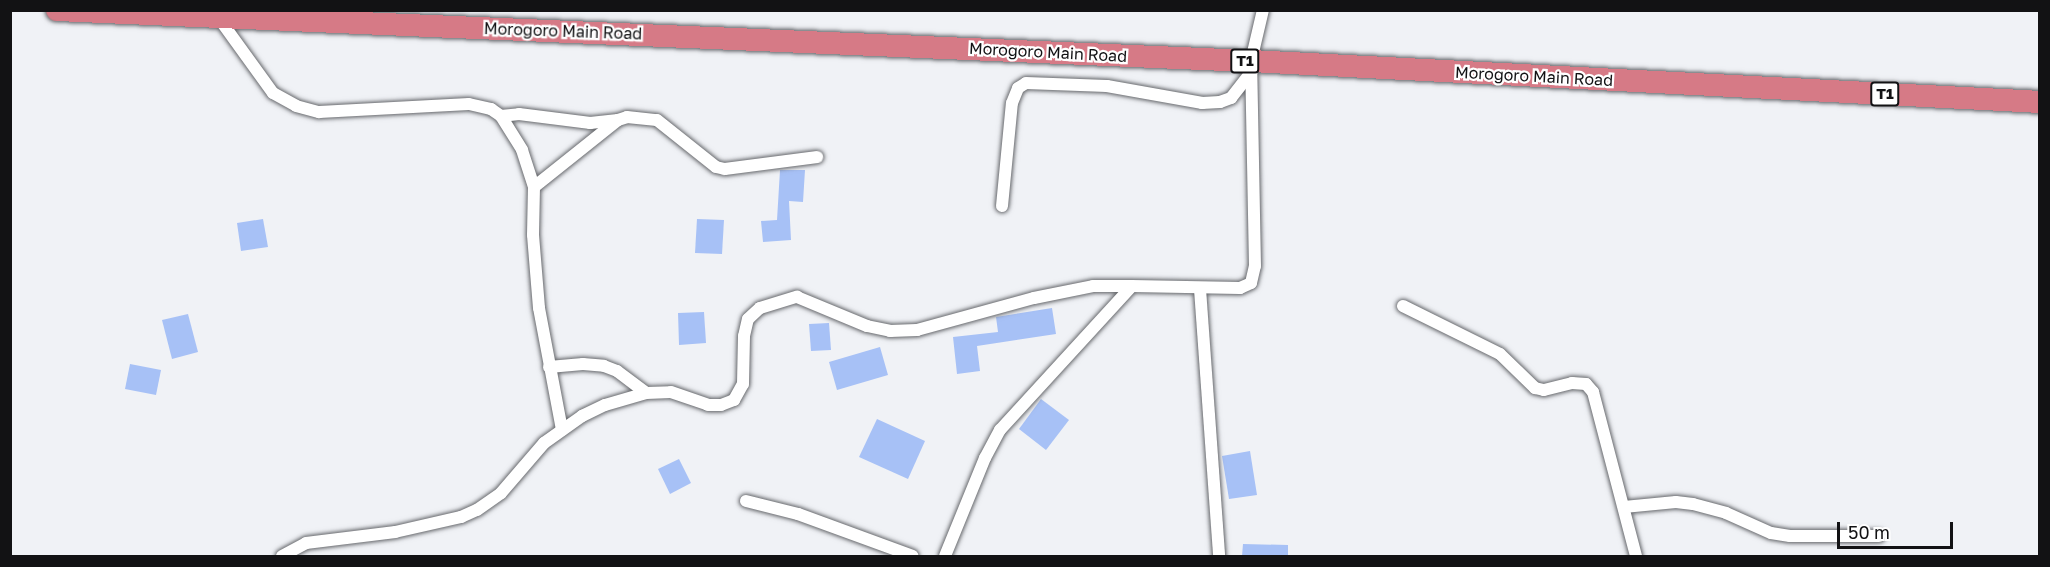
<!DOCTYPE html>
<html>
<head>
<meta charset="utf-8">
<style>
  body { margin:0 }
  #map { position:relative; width:2050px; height:567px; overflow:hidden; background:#f0f2f6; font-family:"Golos Text",sans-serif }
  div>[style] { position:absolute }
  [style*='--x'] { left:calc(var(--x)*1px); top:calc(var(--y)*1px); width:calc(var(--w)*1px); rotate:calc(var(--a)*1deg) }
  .building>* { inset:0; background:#a7c1f6 }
  .roads { filter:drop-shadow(0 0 2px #67696d) drop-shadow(0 0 2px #67696d) }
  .street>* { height:12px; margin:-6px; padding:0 6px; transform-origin:6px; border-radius:6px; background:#fff }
  .highway>* { height:22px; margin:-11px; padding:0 11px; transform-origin:11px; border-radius:11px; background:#d67a86 }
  span { translate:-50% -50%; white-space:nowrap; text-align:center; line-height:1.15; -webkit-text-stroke:4.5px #fff; paint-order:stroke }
  .shield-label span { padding:2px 4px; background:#fff; border:2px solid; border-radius:4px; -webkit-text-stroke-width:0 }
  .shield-label { font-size:15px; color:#121214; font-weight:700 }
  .street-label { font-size:16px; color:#121214 }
  .frame { position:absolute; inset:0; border:12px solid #121214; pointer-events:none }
  .scale { position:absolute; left:1837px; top:522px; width:116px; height:27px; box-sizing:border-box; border:3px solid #121214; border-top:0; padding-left:8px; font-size:18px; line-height:21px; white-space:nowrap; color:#121214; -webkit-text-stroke:4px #fff; paint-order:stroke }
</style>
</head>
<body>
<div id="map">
  <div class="building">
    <i style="clip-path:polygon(780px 170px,805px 170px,803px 202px,789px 201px,791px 240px,763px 242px,761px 221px,777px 220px)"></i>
    <i style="clip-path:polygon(263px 219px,268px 247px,241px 251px,237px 223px)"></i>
    <i style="clip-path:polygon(697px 219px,724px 220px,722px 254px,695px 253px)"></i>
    <i style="clip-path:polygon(1052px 308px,1056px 334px,977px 346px,980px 371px,957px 374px,953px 337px,998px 332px,996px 317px)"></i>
    <i style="clip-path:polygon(704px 312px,706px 343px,679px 345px,678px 313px)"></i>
    <i style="clip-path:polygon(188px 314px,198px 352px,172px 359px,162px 320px)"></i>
    <i style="clip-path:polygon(829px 323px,831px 350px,811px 351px,809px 324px)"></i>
    <i style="clip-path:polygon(880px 347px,888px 375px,837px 390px,829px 362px)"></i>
    <i style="clip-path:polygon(130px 364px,161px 370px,156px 395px,125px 389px)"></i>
    <i style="clip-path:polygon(1041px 399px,1069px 420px,1046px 450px,1019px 429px)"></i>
    <i style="clip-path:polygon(877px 419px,925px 441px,908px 479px,859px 457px)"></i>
    <i style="clip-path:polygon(1250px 451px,1257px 495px,1229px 499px,1222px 456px)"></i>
    <i style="clip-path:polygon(679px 459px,691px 483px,670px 494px,658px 469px)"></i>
    <i style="clip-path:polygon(1243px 544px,1288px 545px,1288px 556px,1242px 556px)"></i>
  </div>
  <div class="roads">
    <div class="street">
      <i style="--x:218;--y:17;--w:94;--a:54.1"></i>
      <i style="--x:273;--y:93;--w:26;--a:29"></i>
      <i style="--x:296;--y:106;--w:24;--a:15"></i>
      <i style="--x:319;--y:112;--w:150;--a:-3.1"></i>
      <i style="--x:469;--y:104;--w:23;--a:13"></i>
      <i style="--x:491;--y:109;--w:12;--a:35"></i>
      <i style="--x:501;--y:116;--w:40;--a:58"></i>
      <i style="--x:522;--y:150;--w:39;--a:72"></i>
      <i style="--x:534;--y:187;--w:48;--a:91.2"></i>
      <i style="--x:533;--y:235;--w:73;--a:85.3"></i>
      <i style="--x:539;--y:308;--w:124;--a:79.3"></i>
      <i style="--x:501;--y:116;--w:18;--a:-6"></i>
      <i style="--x:519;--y:114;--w:72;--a:7.2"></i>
      <i style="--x:590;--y:123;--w:28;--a:-6"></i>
      <i style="--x:534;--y:187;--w:107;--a:-38.6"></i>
      <i style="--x:618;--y:120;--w:9;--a:-18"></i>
      <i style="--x:627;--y:117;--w:30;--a:6"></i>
      <i style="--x:657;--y:120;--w:75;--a:38.5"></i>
      <i style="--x:716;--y:167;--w:9;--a:13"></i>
      <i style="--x:725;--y:169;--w:93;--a:-7.4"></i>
      <i style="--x:1002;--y:206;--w:103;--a:-84.5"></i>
      <i style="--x:1012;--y:103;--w:16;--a:-68"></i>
      <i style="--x:1018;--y:88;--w:9;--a:-32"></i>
      <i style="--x:1026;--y:83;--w:81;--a:2.1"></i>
      <i style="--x:1107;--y:86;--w:97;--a:10.1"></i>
      <i style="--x:1202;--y:103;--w:18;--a:-3"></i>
      <i style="--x:1220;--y:102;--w:12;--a:-20"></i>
      <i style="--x:1231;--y:98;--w:33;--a:-52"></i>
      <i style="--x:1200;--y:289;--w:268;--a:85.9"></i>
      <i style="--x:1403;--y:306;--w:108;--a:26.3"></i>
      <i style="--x:1500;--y:354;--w:49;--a:44.2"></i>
      <i style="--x:1535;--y:388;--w:9;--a:13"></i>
      <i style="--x:1544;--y:390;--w:29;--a:-14"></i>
      <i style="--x:1572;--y:383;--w:14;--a:4"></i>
      <i style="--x:1586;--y:384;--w:11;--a:49"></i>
      <i style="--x:1593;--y:392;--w:170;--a:75.3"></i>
      <i style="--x:549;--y:367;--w:34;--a:-5"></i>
      <i style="--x:583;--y:364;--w:21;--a:5"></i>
      <i style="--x:604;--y:366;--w:14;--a:21"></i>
      <i style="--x:617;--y:371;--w:36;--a:37"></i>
      <i style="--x:746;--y:501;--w:54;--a:14"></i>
      <i style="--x:798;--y:514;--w:122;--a:20.1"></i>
      <i style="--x:1624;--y:507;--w:52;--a:-5.5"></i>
      <i style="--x:1676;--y:502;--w:17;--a:7"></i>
      <i style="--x:1693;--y:504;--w:34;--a:15"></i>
      <i style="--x:1726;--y:513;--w:49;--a:24"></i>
      <i style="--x:1771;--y:533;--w:19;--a:9"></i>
      <i style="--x:1790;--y:536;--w:89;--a:0"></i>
      <i style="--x:282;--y:556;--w:27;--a:-28"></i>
      <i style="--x:306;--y:543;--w:90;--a:-7"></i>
      <i style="--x:395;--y:532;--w:68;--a:-12.8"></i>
      <i style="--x:461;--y:517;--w:17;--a:-24"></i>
      <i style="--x:477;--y:510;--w:29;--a:-35"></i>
      <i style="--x:501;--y:493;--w:66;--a:-49.3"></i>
      <i style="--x:544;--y:443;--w:47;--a:-35.4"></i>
      <i style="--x:582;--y:416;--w:25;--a:-26"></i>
      <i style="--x:605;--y:405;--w:43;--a:-16.3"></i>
      <i style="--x:646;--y:393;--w:25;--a:-2"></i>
      <i style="--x:671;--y:392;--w:39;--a:19"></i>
      <i style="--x:708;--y:405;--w:13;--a:0"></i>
      <i style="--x:721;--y:405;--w:14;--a:-21"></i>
      <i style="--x:734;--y:400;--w:18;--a:-61"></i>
      <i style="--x:743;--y:384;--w:48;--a:-88.8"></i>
      <i style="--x:744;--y:336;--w:17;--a:-77"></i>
      <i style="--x:748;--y:319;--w:16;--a:-43"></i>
      <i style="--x:760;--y:308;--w:39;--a:-17"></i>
      <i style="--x:797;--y:297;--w:76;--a:22.5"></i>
      <i style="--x:867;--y:326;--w:24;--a:12"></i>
      <i style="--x:890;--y:331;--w:27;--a:-2"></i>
      <i style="--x:917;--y:330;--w:121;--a:-15.3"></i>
      <i style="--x:1034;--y:298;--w:60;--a:-11.5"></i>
      <i style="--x:1093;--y:286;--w:39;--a:0"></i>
      <i style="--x:945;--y:556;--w:106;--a:-67.8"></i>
      <i style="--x:985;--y:458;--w:32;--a:-62"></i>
      <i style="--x:1000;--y:430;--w:195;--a:-47.5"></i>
      <i style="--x:1132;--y:286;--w:108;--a:1.1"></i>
      <i style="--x:1240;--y:288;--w:12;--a:-24"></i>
      <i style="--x:1251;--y:283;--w:17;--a:-77"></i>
      <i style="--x:1255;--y:266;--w:205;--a:-91.1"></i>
      <i style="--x:1251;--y:61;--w:52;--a:-76.8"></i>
    </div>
    <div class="highway">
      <i style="--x:57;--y:10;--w:1195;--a:2.45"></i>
      <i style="--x:1251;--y:61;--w:790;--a:2.97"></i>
    </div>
  </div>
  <div class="shield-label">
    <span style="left:1245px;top:61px">T1</span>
    <span style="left:1885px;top:94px">T1</span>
  </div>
  <div class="street-label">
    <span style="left:563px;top:31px;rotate:2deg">Morogoro Main Road</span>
    <span style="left:1048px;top:52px;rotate:3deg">Morogoro Main Road</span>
    <span style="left:1534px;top:76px;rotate:3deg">Morogoro Main Road</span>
  </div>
  <div class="frame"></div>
  <div class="scale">50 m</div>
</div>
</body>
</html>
